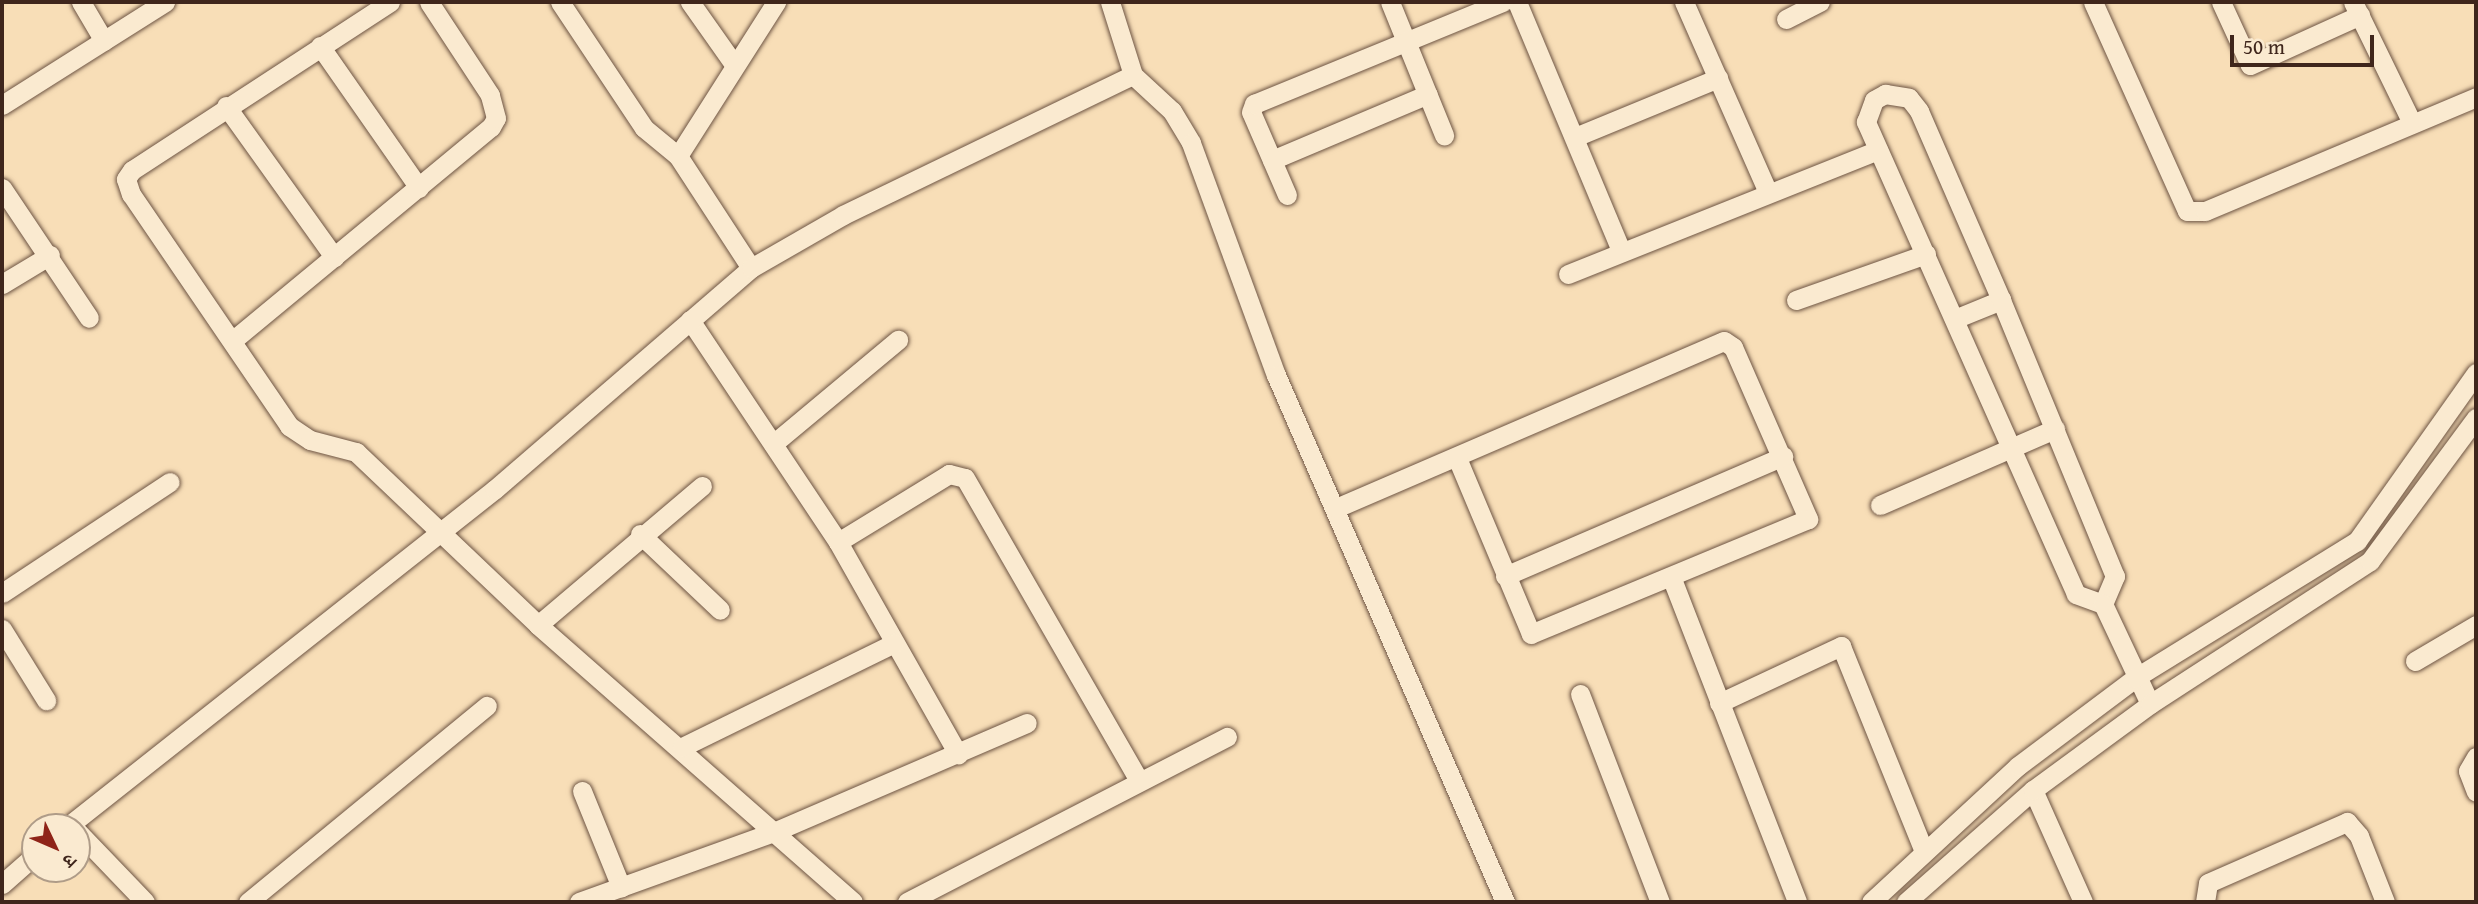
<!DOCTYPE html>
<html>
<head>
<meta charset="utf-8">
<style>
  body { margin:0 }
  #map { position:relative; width:2478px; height:904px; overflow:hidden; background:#f8deb7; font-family:"Gentium Book Plus","Noto Serif Devanagari",serif }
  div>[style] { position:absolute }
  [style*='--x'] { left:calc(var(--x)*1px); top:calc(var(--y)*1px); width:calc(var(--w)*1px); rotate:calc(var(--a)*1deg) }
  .roads { filter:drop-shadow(0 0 2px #6d5443) drop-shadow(0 0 2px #6d5443) }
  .minor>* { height:19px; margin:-9.5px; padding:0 9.5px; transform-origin:9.5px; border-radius:9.5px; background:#faead0 }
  span { translate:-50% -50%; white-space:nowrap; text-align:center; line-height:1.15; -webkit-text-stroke:5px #faead0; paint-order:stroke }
  .frame { position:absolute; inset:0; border:4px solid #3f261c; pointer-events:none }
  .north { position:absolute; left:21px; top:813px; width:70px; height:70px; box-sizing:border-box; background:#faead0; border:2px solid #af9c88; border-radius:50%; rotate:134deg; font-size:19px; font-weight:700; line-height:28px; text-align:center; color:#3f261c }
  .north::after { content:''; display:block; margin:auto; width:24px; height:32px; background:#8f2418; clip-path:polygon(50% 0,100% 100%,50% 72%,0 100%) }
  .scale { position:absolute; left:2230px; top:35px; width:144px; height:32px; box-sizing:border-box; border:4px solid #3f261c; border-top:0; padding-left:9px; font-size:21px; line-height:24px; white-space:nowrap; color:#3f261c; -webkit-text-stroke:5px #faead0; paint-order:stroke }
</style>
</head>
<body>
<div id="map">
  <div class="roads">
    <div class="minor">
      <i style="--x:81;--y:2;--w:45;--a:59.5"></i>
      <i style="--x:390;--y:2;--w:308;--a:146.9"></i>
      <i style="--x:132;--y:170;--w:11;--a:124"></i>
      <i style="--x:126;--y:179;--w:16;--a:72"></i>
      <i style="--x:131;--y:194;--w:281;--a:55.7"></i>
      <i style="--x:289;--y:426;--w:25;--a:34"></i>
      <i style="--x:310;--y:440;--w:48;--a:14.6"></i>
      <i style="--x:356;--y:452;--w:251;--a:43.5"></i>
      <i style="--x:538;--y:625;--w:419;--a:41.3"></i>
      <i style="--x:560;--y:2;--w:151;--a:56.3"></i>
      <i style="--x:644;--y:128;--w:44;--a:39.5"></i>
      <i style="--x:690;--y:2;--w:75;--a:54.8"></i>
      <i style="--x:1110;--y:2;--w:77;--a:72.5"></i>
      <i style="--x:1133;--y:75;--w:53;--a:42.7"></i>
      <i style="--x:1172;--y:111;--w:37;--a:59"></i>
      <i style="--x:1191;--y:143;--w:247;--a:69.9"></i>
      <i style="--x:1276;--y:375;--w:575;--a:66.51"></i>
      <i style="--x:1390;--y:2;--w:144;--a:67.9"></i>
      <i style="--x:1517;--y:2;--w:270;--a:67.3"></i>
      <i style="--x:1684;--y:2;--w:206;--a:66.2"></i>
      <i style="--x:2093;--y:2;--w:229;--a:65.8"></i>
      <i style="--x:2187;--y:211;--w:18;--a:0"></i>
      <i style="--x:2205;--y:211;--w:294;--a:-22.8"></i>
      <i style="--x:2221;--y:2;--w:69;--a:65.3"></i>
      <i style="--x:2250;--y:65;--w:121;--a:-24.4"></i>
      <i style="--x:2353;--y:2;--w:132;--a:64"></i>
      <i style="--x:1786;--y:19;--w:38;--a:-27"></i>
      <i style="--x:320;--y:46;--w:173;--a:55.1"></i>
      <i style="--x:2;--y:105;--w:193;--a:-32.3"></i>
      <i style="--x:226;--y:106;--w:186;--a:54.4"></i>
      <i style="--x:1575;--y:137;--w:155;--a:-22.4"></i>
      <i style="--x:1272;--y:160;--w:169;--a:-22.9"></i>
      <i style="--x:2;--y:188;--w:156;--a:56.2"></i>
      <i style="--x:1287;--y:195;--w:90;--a:-113.4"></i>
      <i style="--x:1251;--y:112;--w:9;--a:-69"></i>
      <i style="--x:1254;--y:104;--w:269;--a:-22.3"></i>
      <i style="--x:751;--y:268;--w:134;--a:-123.1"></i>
      <i style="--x:678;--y:156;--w:183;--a:-57.5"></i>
      <i style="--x:1568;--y:274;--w:334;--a:-21.8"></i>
      <i style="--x:2;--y:284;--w:56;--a:-31.1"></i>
      <i style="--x:1796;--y:300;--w:138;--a:-19.5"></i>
      <i style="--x:1957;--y:318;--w:48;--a:-22.2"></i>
      <i style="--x:690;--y:320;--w:267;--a:56.3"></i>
      <i style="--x:838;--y:542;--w:244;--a:60.5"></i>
      <i style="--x:232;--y:341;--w:336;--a:-39.6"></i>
      <i style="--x:491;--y:127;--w:10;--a:-61"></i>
      <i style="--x:496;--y:118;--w:24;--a:-105"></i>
      <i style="--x:490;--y:95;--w:111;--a:-123.3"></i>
      <i style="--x:773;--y:444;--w:163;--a:-39.8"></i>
      <i style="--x:1880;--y:505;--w:191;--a:-23.5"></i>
      <i style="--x:1336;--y:508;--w:422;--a:-23.3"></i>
      <i style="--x:1724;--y:341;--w:11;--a:34"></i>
      <i style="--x:1733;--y:347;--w:188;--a:66.4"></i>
      <i style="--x:1808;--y:519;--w:300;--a:157.5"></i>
      <i style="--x:1531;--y:634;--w:191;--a:-112.8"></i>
      <i style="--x:640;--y:534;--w:110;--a:43.5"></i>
      <i style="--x:838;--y:542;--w:130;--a:-31.5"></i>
      <i style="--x:949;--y:474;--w:16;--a:14"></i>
      <i style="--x:965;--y:478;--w:349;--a:60.1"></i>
      <i style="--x:1505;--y:576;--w:303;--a:-23.3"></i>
      <i style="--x:1672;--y:579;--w:346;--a:68.8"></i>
      <i style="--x:2;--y:593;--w:201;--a:-33.5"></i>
      <i style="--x:2103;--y:604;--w:29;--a:-160"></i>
      <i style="--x:2076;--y:594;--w:517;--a:-113.99"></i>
      <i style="--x:1866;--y:122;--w:23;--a:-70"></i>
      <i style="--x:1874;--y:100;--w:13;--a:-29"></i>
      <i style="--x:1885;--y:94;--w:24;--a:9"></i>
      <i style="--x:1909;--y:98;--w:16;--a:52"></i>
      <i style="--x:1919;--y:111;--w:206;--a:66.5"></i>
      <i style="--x:2001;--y:300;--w:299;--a:67.6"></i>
      <i style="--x:2115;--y:576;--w:30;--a:113"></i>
      <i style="--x:2103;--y:604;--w:110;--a:64.8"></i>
      <i style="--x:538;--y:625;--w:215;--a:-40.3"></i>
      <i style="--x:2;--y:629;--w:84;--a:58.2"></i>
      <i style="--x:2415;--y:661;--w:71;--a:-30.5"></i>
      <i style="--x:1580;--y:694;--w:223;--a:69"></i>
      <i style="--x:1719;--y:703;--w:135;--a:-25"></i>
      <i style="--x:1841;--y:646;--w:221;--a:68"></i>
      <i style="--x:682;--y:747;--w:236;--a:-26.1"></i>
      <i style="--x:2476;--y:757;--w:16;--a:120"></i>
      <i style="--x:2468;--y:771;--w:22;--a:69"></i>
      <i style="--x:2033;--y:790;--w:123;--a:65.9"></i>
      <i style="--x:582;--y:791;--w:104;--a:67.9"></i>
      <i style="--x:67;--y:827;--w:545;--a:-38.3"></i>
      <i style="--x:495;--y:489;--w:338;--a:-40.8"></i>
      <i style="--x:751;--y:268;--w:106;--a:-29.9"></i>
      <i style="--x:843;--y:215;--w:322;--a:-25.8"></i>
      <i style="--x:77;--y:831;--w:98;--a:46.2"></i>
      <i style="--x:2;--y:884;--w:44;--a:-41.3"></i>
      <i style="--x:248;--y:902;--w:309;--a:-39.4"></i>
      <i style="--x:579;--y:902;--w:209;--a:-19.8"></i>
      <i style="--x:776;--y:831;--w:273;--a:-23.3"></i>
      <i style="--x:907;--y:902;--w:360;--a:-27.3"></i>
      <i style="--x:1871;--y:902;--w:200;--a:-42.8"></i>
      <i style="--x:2018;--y:766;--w:146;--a:-36.9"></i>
      <i style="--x:2135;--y:678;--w:261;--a:-31.7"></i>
      <i style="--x:2357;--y:541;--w:206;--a:-54.7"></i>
      <i style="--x:1906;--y:902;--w:169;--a:-41.4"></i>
      <i style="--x:2033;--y:790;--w:145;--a:-36.3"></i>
      <i style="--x:2150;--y:704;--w:262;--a:-33"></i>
      <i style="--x:2370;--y:561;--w:178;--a:-53.5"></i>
      <i style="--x:2205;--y:902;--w:19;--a:-81"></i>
      <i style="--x:2208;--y:883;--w:152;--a:-23.7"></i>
      <i style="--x:2347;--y:822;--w:18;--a:49"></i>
      <i style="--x:2359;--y:836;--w:71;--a:68.5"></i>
    </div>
  </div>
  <div class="frame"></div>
  <div class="north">उ</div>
  <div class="scale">50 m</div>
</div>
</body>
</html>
